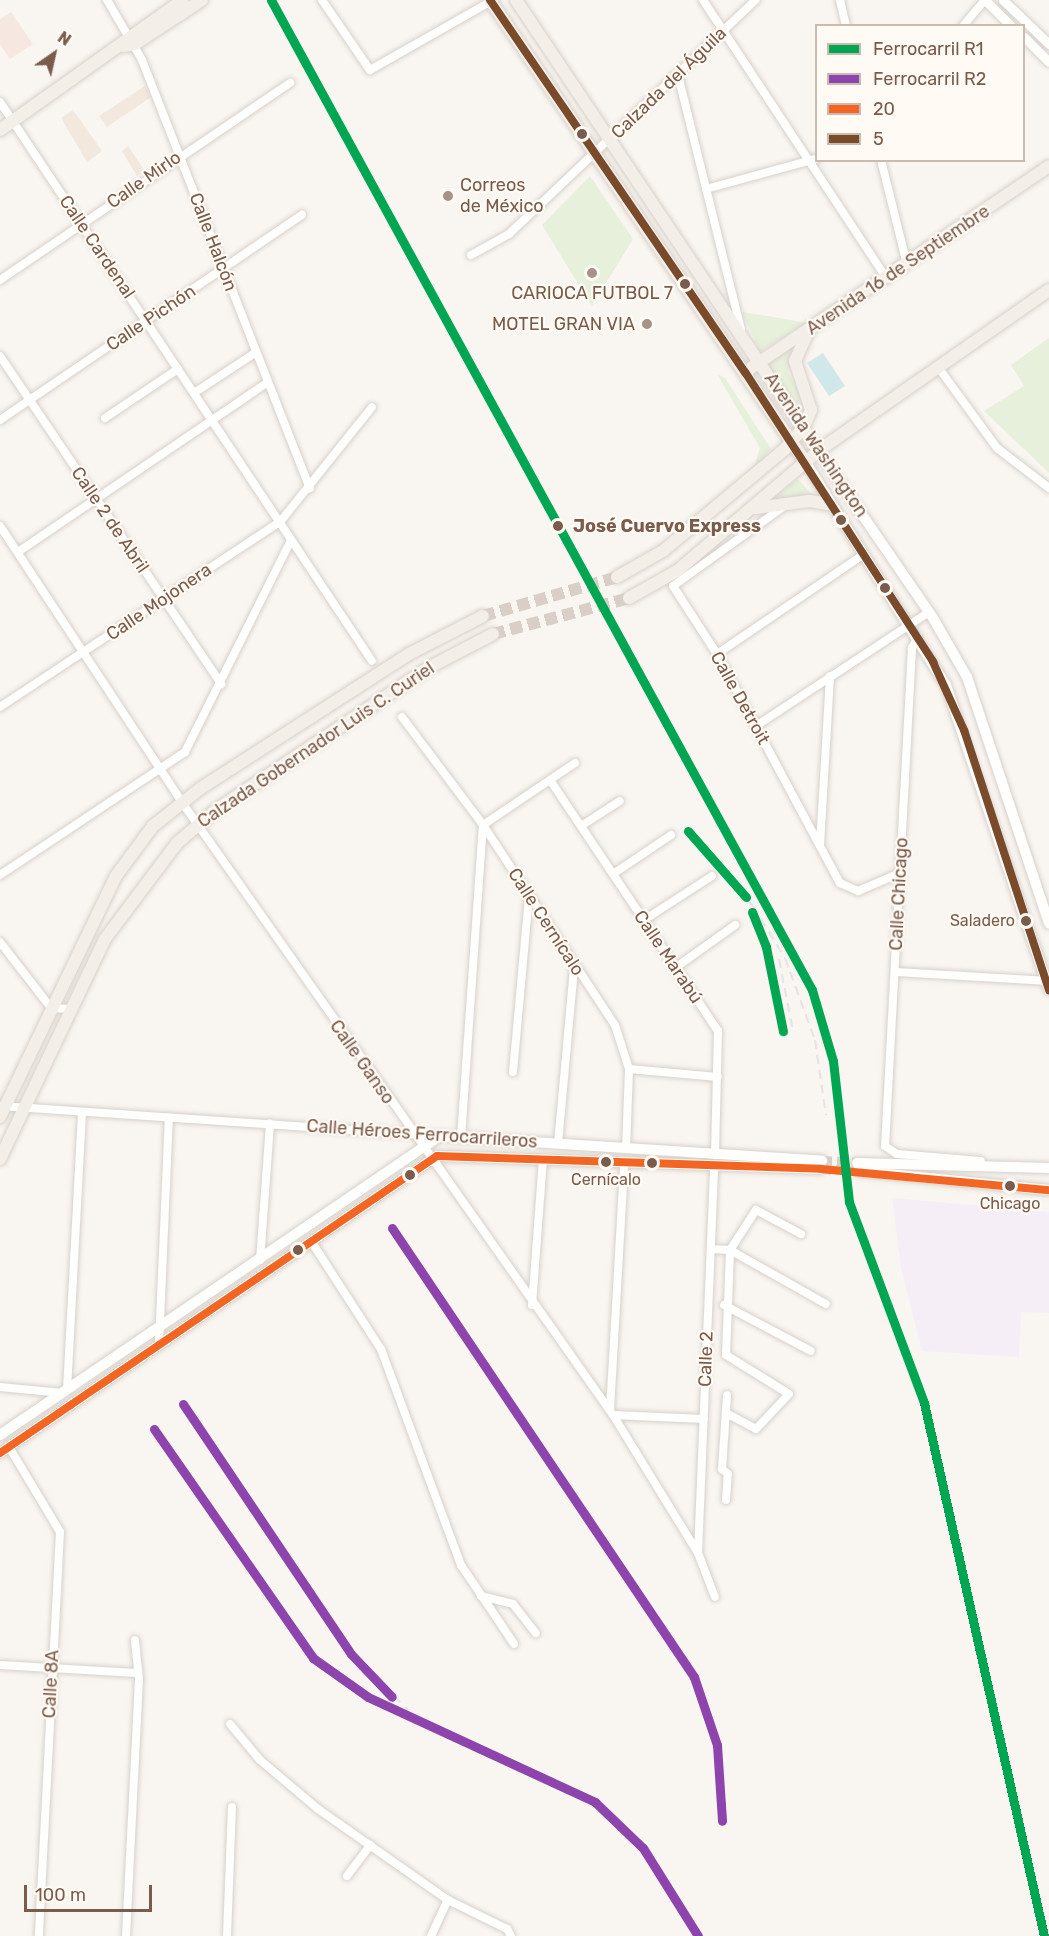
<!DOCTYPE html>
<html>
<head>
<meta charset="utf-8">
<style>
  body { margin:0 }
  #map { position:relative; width:1049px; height:1936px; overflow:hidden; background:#f9f5f0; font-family:Rubik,sans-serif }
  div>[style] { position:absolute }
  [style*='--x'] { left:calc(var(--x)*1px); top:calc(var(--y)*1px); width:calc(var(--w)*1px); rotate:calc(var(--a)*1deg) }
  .residential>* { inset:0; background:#f2e8de }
  .commercial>* { inset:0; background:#f6e8e1 }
  .education>* { inset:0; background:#f6eef6 }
  .green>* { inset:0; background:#e7f0db }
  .water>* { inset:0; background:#d0e8ea }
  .secondary-tunnel>* { height:10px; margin-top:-5px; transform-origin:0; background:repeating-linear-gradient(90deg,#d9cfc7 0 10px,transparent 0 15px) }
  .primary-tunnel>* { height:12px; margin-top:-6px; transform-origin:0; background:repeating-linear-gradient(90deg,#d9cfc7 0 12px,transparent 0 18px) }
  .roads { filter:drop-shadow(0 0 2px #d7d1cb) drop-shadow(0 0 2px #d7d1cb) }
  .minor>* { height:8px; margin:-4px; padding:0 4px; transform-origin:4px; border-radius:4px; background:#fefefd }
  .tertiary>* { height:9px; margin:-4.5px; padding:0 4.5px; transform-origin:4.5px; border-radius:4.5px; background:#fefefd }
  .secondary>* { height:10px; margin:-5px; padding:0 5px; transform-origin:5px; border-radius:5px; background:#fefefd }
  .primary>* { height:12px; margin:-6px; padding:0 6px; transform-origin:6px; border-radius:6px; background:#f3eee8 }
  .rail>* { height:2px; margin-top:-1px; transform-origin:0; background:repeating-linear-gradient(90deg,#e6e3e7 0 9px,transparent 0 15px) }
  .bus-1>* { height:8px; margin:-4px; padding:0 4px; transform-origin:4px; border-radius:4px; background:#f26522 }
  .bus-2>* { height:8px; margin:-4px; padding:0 4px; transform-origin:4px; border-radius:4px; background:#7a4b2a }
  .rail-1>* { height:9px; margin:-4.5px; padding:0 4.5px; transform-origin:4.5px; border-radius:4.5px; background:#00a651 }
  .rail-2>* { height:9px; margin:-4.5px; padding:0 4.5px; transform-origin:4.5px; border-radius:4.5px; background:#8e44ad }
  .dots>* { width:16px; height:16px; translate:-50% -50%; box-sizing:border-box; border:3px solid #fffaf3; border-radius:50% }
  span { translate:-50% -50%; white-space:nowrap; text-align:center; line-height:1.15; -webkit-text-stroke:4.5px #fffaf3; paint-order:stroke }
  .bus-label { font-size:16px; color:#7a5c4d }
  .right { translate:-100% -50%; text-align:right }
  .street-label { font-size:18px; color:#7a5c4d }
  .poi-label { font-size:18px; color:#7a5c4d }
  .left { translate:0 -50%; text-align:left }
  .stop-label { font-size:18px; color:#7a5c4d; font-weight:700 }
  .legend { position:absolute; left:815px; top:24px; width:210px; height:138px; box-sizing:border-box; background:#fffaf3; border:2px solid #cabbb1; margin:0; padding:8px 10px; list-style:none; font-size:18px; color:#7a5c4d }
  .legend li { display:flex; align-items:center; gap:12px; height:30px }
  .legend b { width:30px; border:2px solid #cabbb1 }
  .north { position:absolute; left:24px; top:24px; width:60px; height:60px; -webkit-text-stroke:4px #fffaf3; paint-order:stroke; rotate:34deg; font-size:16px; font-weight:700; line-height:24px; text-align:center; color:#7a5c4d }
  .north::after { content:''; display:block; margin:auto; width:21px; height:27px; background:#7a5c4d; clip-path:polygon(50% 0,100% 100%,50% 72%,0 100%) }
  .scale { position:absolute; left:24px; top:1885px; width:128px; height:27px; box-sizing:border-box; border:3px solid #7a5c4d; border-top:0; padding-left:8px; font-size:18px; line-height:21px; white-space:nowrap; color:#7a5c4d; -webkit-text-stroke:4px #fffaf3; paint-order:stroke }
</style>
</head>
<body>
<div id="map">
  <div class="residential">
    <i style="clip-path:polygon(145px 86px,151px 97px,107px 127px,99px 116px)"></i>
    <i style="clip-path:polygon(73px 110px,102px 151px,87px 162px,61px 118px)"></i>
    <i style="clip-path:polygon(128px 146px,145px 171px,137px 176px,122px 151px)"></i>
  </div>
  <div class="commercial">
    <i style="clip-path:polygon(11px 12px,33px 44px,10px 59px,0 44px,0 19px)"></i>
  </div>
  <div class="education">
    <i style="clip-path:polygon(892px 1198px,1049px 1212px,1049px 1313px,1021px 1312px,1019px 1357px,922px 1351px,901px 1268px)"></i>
  </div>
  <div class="green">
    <i style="clip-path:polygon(590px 176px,633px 239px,592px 306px,542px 225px)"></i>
    <i style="clip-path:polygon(742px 312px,774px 317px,806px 323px,760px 352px)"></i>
    <i style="clip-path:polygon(1049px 338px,1049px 473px,984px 411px,1024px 386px,1011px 365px)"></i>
    <i style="clip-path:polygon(792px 348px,788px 372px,805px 403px,802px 419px,766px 365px)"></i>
    <i style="clip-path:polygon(717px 374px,725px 378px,771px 449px,752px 473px,760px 448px)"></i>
    <i style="clip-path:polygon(798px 479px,813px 496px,778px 501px,775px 497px)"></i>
  </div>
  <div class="water">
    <i style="clip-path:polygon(823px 353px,845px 386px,829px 396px,807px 363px)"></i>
  </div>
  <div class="secondary-tunnel">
    <i style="--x:822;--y:1161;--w:35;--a:3"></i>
    <i style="--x:821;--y:1169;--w:37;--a:3"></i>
  </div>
  <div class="primary-tunnel">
    <i style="--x:483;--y:616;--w:140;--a:-16.2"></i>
    <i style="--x:493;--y:634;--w:141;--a:-14.8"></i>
  </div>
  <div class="roads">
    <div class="minor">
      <i style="--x:107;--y:0;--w:69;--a:59.7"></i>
      <i style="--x:142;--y:60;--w:460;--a:68.6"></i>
      <i style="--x:322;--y:0;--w:85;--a:55.6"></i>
      <i style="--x:370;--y:70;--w:142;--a:-29.6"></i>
      <i style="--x:703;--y:0;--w:334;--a:56.6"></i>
      <i style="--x:840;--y:0;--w:27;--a:77"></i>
      <i style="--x:963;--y:26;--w:34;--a:-50"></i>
      <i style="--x:678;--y:75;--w:262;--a:76.1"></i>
      <i style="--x:0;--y:102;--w:671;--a:56.36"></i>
      <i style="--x:881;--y:160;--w:107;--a:76"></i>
      <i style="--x:706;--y:189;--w:114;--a:-15.3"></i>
      <i style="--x:471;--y:255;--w:43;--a:-28.9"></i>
      <i style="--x:509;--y:234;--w:340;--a:-43.5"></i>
      <i style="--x:0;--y:280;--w:351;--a:-34.2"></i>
      <i style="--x:0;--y:356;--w:396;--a:56"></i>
      <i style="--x:938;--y:367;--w:100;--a:53.9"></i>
      <i style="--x:997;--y:448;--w:66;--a:37.6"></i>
      <i style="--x:194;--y:393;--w:73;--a:-33.3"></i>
      <i style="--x:105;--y:418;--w:88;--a:-33.9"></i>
      <i style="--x:0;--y:420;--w:365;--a:-34.2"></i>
      <i style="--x:783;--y:507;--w:135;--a:144.3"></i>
      <i style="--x:673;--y:586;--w:81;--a:57.1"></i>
      <i style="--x:717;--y:654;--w:260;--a:61.8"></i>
      <i style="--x:840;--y:883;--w:20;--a:24"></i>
      <i style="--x:858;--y:891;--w:46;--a:-23.2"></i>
      <i style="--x:0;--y:526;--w:329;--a:56.6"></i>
      <i style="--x:181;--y:801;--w:751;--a:54.87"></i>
      <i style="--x:613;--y:1415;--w:162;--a:58.4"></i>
      <i style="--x:698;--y:1553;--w:47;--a:68.9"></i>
      <i style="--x:18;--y:552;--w:301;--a:-34.2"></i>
      <i style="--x:918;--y:637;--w:13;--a:119"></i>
      <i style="--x:912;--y:648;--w:499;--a:93.1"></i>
      <i style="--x:885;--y:1146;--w:14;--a:34"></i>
      <i style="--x:897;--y:1154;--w:84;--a:4.8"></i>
      <i style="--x:717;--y:654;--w:178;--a:-34.2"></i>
      <i style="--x:0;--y:707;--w:336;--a:-33.5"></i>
      <i style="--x:280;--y:522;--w:147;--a:-51.3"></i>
      <i style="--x:402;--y:717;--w:135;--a:53.1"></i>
      <i style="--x:483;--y:825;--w:240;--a:56.6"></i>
      <i style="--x:615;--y:1025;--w:46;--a:72.3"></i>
      <i style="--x:629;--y:1069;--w:80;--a:92.1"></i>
      <i style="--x:756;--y:726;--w:207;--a:-33.4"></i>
      <i style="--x:550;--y:780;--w:302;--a:56.2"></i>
      <i style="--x:718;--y:1031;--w:124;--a:91.4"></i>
      <i style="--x:581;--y:826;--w:46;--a:-32.7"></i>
      <i style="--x:820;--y:845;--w:169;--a:-86.6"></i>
      <i style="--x:613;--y:874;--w:70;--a:-33.9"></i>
      <i style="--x:0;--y:875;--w:222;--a:-33.6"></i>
      <i style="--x:185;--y:752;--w:235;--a:-63.4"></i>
      <i style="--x:644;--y:920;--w:81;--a:-32.9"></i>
      <i style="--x:0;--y:942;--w:83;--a:52.3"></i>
      <i style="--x:51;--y:1008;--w:19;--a:3"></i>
      <i style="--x:675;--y:968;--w:74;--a:-35.6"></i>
      <i style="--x:896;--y:972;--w:153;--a:3.4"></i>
      <i style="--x:629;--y:1069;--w:89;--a:5.1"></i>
      <i style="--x:513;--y:1072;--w:177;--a:-84.8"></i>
      <i style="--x:1;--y:1106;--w:440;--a:3.9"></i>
      <i style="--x:461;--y:1138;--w:314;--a:-86"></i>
      <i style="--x:483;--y:825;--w:111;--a:-34"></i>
      <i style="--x:558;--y:1144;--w:178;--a:-84.8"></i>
      <i style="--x:311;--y:1241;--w:129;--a:57.1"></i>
      <i style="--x:381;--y:1349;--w:230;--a:69.7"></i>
      <i style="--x:461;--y:1565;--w:95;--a:56.1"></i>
      <i style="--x:711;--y:1249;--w:19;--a:3"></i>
      <i style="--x:730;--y:1250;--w:110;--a:29.4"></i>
      <i style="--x:260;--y:1260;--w:137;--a:-85.8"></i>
      <i style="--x:532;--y:1305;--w:146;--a:-85.7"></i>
      <i style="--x:724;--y:1305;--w:98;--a:27.9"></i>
      <i style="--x:159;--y:1344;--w:227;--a:-87.5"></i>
      <i style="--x:0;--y:1387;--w:63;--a:5.4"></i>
      <i style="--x:67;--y:1390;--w:278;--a:-86.9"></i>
      <i style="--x:610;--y:1410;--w:246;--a:-86.7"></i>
      <i style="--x:726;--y:1413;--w:34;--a:28"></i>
      <i style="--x:756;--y:1429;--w:48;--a:-46.7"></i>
      <i style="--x:789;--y:1394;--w:74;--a:-148.2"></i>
      <i style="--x:726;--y:1355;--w:105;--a:-87.8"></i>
      <i style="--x:730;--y:1250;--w:48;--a:-57"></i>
      <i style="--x:756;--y:1210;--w:51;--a:28.1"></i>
      <i style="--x:613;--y:1415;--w:91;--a:2.5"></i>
      <i style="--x:9;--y:1447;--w:99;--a:59"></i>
      <i style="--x:60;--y:1532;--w:405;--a:93"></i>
      <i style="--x:726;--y:1500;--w:26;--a:-86"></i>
      <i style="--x:728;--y:1474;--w:8;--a:-140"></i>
      <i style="--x:722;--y:1469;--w:74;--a:-86.1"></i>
      <i style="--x:698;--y:1553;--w:388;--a:-87.6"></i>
      <i style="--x:481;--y:1596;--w:33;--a:14"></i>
      <i style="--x:513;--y:1604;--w:37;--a:52"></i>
      <i style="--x:0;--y:1665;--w:136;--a:3.4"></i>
      <i style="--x:230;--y:1724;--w:47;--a:50.2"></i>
      <i style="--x:260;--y:1760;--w:76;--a:40.2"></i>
      <i style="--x:318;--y:1809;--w:159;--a:35"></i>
      <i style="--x:448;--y:1900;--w:66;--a:26.2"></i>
      <i style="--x:507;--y:1929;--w:8;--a:60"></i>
      <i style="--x:347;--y:1876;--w:39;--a:-53"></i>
      <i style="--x:126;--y:1936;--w:257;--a:-87.1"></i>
      <i style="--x:139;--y:1679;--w:39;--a:-96"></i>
      <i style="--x:227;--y:1936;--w:129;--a:-87.8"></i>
      <i style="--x:431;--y:1936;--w:40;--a:-65"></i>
    </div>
    <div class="tertiary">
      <i style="--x:985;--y:0;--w:37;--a:45"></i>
      <i style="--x:1003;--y:0;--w:64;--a:43.7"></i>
      <i style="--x:1024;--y:37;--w:35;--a:45"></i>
    </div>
    <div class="secondary">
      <i style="--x:819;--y:452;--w:201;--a:55.5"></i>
      <i style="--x:933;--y:618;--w:68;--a:60"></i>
      <i style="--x:967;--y:677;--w:260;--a:71.6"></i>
      <i style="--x:806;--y:463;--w:262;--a:57.8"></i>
      <i style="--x:946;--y:685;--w:322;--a:71.3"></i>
      <i style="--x:857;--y:1163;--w:192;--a:1.5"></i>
      <i style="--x:858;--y:1171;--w:192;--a:5.7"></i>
      <i style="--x:0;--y:1435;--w:532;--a:-34.2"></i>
      <i style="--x:440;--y:1136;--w:383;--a:3.7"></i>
      <i style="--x:0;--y:1453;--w:528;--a:-34.2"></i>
      <i style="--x:437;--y:1156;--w:384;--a:1.9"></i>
    </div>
    <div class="primary">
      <i style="--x:490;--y:0;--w:561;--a:55.69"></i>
      <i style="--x:516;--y:0;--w:544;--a:56.16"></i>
      <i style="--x:123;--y:46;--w:12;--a:-9"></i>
      <i style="--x:135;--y:44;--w:80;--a:-33.3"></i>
      <i style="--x:0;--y:130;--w:224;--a:-35.4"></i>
      <i style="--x:745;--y:372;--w:367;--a:-34.1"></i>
      <i style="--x:755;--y:508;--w:55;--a:-7.3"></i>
      <i style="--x:810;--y:501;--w:22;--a:10"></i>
      <i style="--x:617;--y:577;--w:53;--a:-29.5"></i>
      <i style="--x:663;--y:551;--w:158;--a:-39.9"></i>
      <i style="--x:784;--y:450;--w:29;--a:-49"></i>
      <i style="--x:803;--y:428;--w:20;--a:-66"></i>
      <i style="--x:811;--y:410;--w:52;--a:-108.1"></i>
      <i style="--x:795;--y:361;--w:32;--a:-66"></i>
      <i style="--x:629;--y:598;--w:55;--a:-29.4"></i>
      <i style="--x:677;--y:571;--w:189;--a:-40.3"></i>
      <i style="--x:821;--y:449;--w:278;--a:-34.9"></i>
      <i style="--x:0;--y:1117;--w:267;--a:-64.3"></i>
      <i style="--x:116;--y:876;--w:62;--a:-53.5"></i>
      <i style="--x:153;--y:826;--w:61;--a:-38.4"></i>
      <i style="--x:201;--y:788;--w:247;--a:-32.8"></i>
      <i style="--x:409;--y:654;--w:83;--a:-27.2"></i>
      <i style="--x:0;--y:1159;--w:244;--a:-64.5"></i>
      <i style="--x:105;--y:939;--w:120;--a:-53.1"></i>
      <i style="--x:177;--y:843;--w:51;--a:-40.2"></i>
      <i style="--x:216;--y:810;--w:257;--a:-33.8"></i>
      <i style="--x:430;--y:667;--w:71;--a:-27.6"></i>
    </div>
  </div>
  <div class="rail">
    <i style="--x:311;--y:77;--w:1041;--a:61.24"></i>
    <i style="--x:812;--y:990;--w:74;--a:73.5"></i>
    <i style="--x:833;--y:1061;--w:142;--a:83.5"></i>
    <i style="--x:849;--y:1202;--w:215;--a:69.5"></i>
    <i style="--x:924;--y:1403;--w:546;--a:77.31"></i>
    <i style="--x:688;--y:831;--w:99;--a:49.1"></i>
    <i style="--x:753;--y:906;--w:61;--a:58.4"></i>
    <i style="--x:785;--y:958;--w:87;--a:69.9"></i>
    <i style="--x:815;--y:1040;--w:76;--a:81.7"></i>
    <i style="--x:757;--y:923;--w:111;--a:76.5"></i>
    <i style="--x:779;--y:959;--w:73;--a:79"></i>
    <i style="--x:392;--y:1228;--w:541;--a:56.07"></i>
    <i style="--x:694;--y:1677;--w:72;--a:71.3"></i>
    <i style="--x:717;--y:1745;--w:76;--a:86.2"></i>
    <i style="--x:183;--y:1404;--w:301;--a:56.1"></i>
    <i style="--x:351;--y:1654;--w:80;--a:44.5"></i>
    <i style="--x:154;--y:1429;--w:279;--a:55.2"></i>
    <i style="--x:313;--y:1658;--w:67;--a:35.3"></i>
    <i style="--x:368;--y:1697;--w:250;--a:24.8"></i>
    <i style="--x:595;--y:1802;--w:66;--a:43.8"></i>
    <i style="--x:643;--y:1848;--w:104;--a:58"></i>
  </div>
  <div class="bus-1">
    <i style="--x:0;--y:1453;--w:528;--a:-34.2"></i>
    <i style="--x:437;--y:1156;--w:384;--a:1.9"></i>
    <i style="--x:821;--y:1169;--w:229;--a:5.3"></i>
  </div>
  <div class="bus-2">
    <i style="--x:490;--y:0;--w:451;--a:55.6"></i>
    <i style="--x:745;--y:372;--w:346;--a:57"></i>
    <i style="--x:933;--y:662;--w:75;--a:65.5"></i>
    <i style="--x:964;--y:730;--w:274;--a:71.9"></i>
  </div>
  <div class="rail-1">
    <i style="--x:271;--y:0;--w:1128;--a:61.34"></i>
    <i style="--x:812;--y:990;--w:74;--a:73.5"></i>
    <i style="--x:833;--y:1061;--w:142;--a:83.5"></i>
    <i style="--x:849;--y:1202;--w:215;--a:69.5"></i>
    <i style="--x:924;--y:1403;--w:546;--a:77.31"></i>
    <i style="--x:688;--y:831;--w:88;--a:48.7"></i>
    <i style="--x:752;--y:912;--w:38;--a:68"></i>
    <i style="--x:766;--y:947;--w:86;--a:78.6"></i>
  </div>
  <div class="rail-2">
    <i style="--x:392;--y:1228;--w:541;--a:56.07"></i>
    <i style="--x:694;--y:1677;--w:72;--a:71.3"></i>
    <i style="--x:717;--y:1745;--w:76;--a:86.2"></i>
    <i style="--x:183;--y:1404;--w:301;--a:56.1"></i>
    <i style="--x:351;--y:1654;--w:59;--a:46.4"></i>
    <i style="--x:154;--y:1429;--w:279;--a:55.2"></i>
    <i style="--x:313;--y:1658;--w:67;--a:35.3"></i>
    <i style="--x:368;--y:1697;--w:250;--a:24.8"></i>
    <i style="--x:595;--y:1802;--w:66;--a:43.8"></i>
    <i style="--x:643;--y:1848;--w:104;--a:58"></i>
  </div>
  <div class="dots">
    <i style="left:582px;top:134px;background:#7a5c4d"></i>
    <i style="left:448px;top:196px;background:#a69286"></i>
    <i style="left:592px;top:273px;background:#a69286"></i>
    <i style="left:685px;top:284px;background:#7a5c4d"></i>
    <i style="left:647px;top:324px;background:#a69286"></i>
    <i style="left:841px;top:520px;background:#7a5c4d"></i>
    <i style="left:558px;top:526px;background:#7a5c4d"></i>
    <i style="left:885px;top:588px;background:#7a5c4d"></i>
    <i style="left:1026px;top:921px;background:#7a5c4d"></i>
    <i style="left:606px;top:1162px;background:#7a5c4d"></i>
    <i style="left:652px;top:1163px;background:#7a5c4d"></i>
    <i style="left:410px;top:1175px;background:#7a5c4d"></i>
    <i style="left:1010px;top:1186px;background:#7a5c4d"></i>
    <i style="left:298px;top:1250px;background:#7a5c4d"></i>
  </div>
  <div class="bus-label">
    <span class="right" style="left:1015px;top:921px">Saladero</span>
    <span style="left:606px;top:1180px">Cernícalo</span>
    <span style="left:1010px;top:1204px">Chicago</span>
  </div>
  <div class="street-label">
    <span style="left:669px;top:83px;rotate:-44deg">Calzada del Águila</span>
    <span style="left:144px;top:180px;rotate:-35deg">Calle Mirlo</span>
    <span style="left:213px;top:242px;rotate:69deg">Calle Halcón</span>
    <span style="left:97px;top:247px;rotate:56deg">Calle Cardenal</span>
    <span style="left:898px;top:270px;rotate:-34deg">Avenida 16 de Septiembre</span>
    <span style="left:151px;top:318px;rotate:-34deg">Calle Pichón</span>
    <span style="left:816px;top:445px;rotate:56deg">Avenida Washington</span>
    <span style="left:110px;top:520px;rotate:56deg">Calle 2 de Abril</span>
    <span style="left:159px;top:602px;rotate:-34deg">Calle Mojonera</span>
    <span style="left:740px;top:698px;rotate:61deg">Calle Detroit</span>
    <span style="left:316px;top:745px;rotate:-34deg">Calzada Gobernador Luis C. Curiel</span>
    <span style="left:899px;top:894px;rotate:-87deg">Calle Chicago</span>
    <span style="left:546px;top:922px;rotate:57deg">Calle Cernícalo</span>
    <span style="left:668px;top:957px;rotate:56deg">Calle Marabú</span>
    <span style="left:362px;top:1062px;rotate:55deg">Calle Ganso</span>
    <span style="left:422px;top:1134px;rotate:4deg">Calle Héroes Ferrocarrileros</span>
    <span style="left:706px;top:1359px;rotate:-88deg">Calle 2</span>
    <span style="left:51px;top:1684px;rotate:-87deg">Calle 8A</span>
  </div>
  <div class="poi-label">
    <span class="left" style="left:460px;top:196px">Correos<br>de México</span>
    <span style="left:592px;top:293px">CARIOCA FUTBOL 7</span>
    <span class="right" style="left:635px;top:324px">MOTEL GRAN VIA</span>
  </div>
  <div class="stop-label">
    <span class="left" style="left:573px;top:526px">José Cuervo Express</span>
  </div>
  <ul class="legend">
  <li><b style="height:8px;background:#00a651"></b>Ferrocarril R1</li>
  <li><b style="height:8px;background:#8e44ad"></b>Ferrocarril R2</li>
  <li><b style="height:8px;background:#f26522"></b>20</li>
  <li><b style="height:8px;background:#7a4b2a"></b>5</li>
  </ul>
  <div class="north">N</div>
  <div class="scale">100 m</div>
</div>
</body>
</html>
